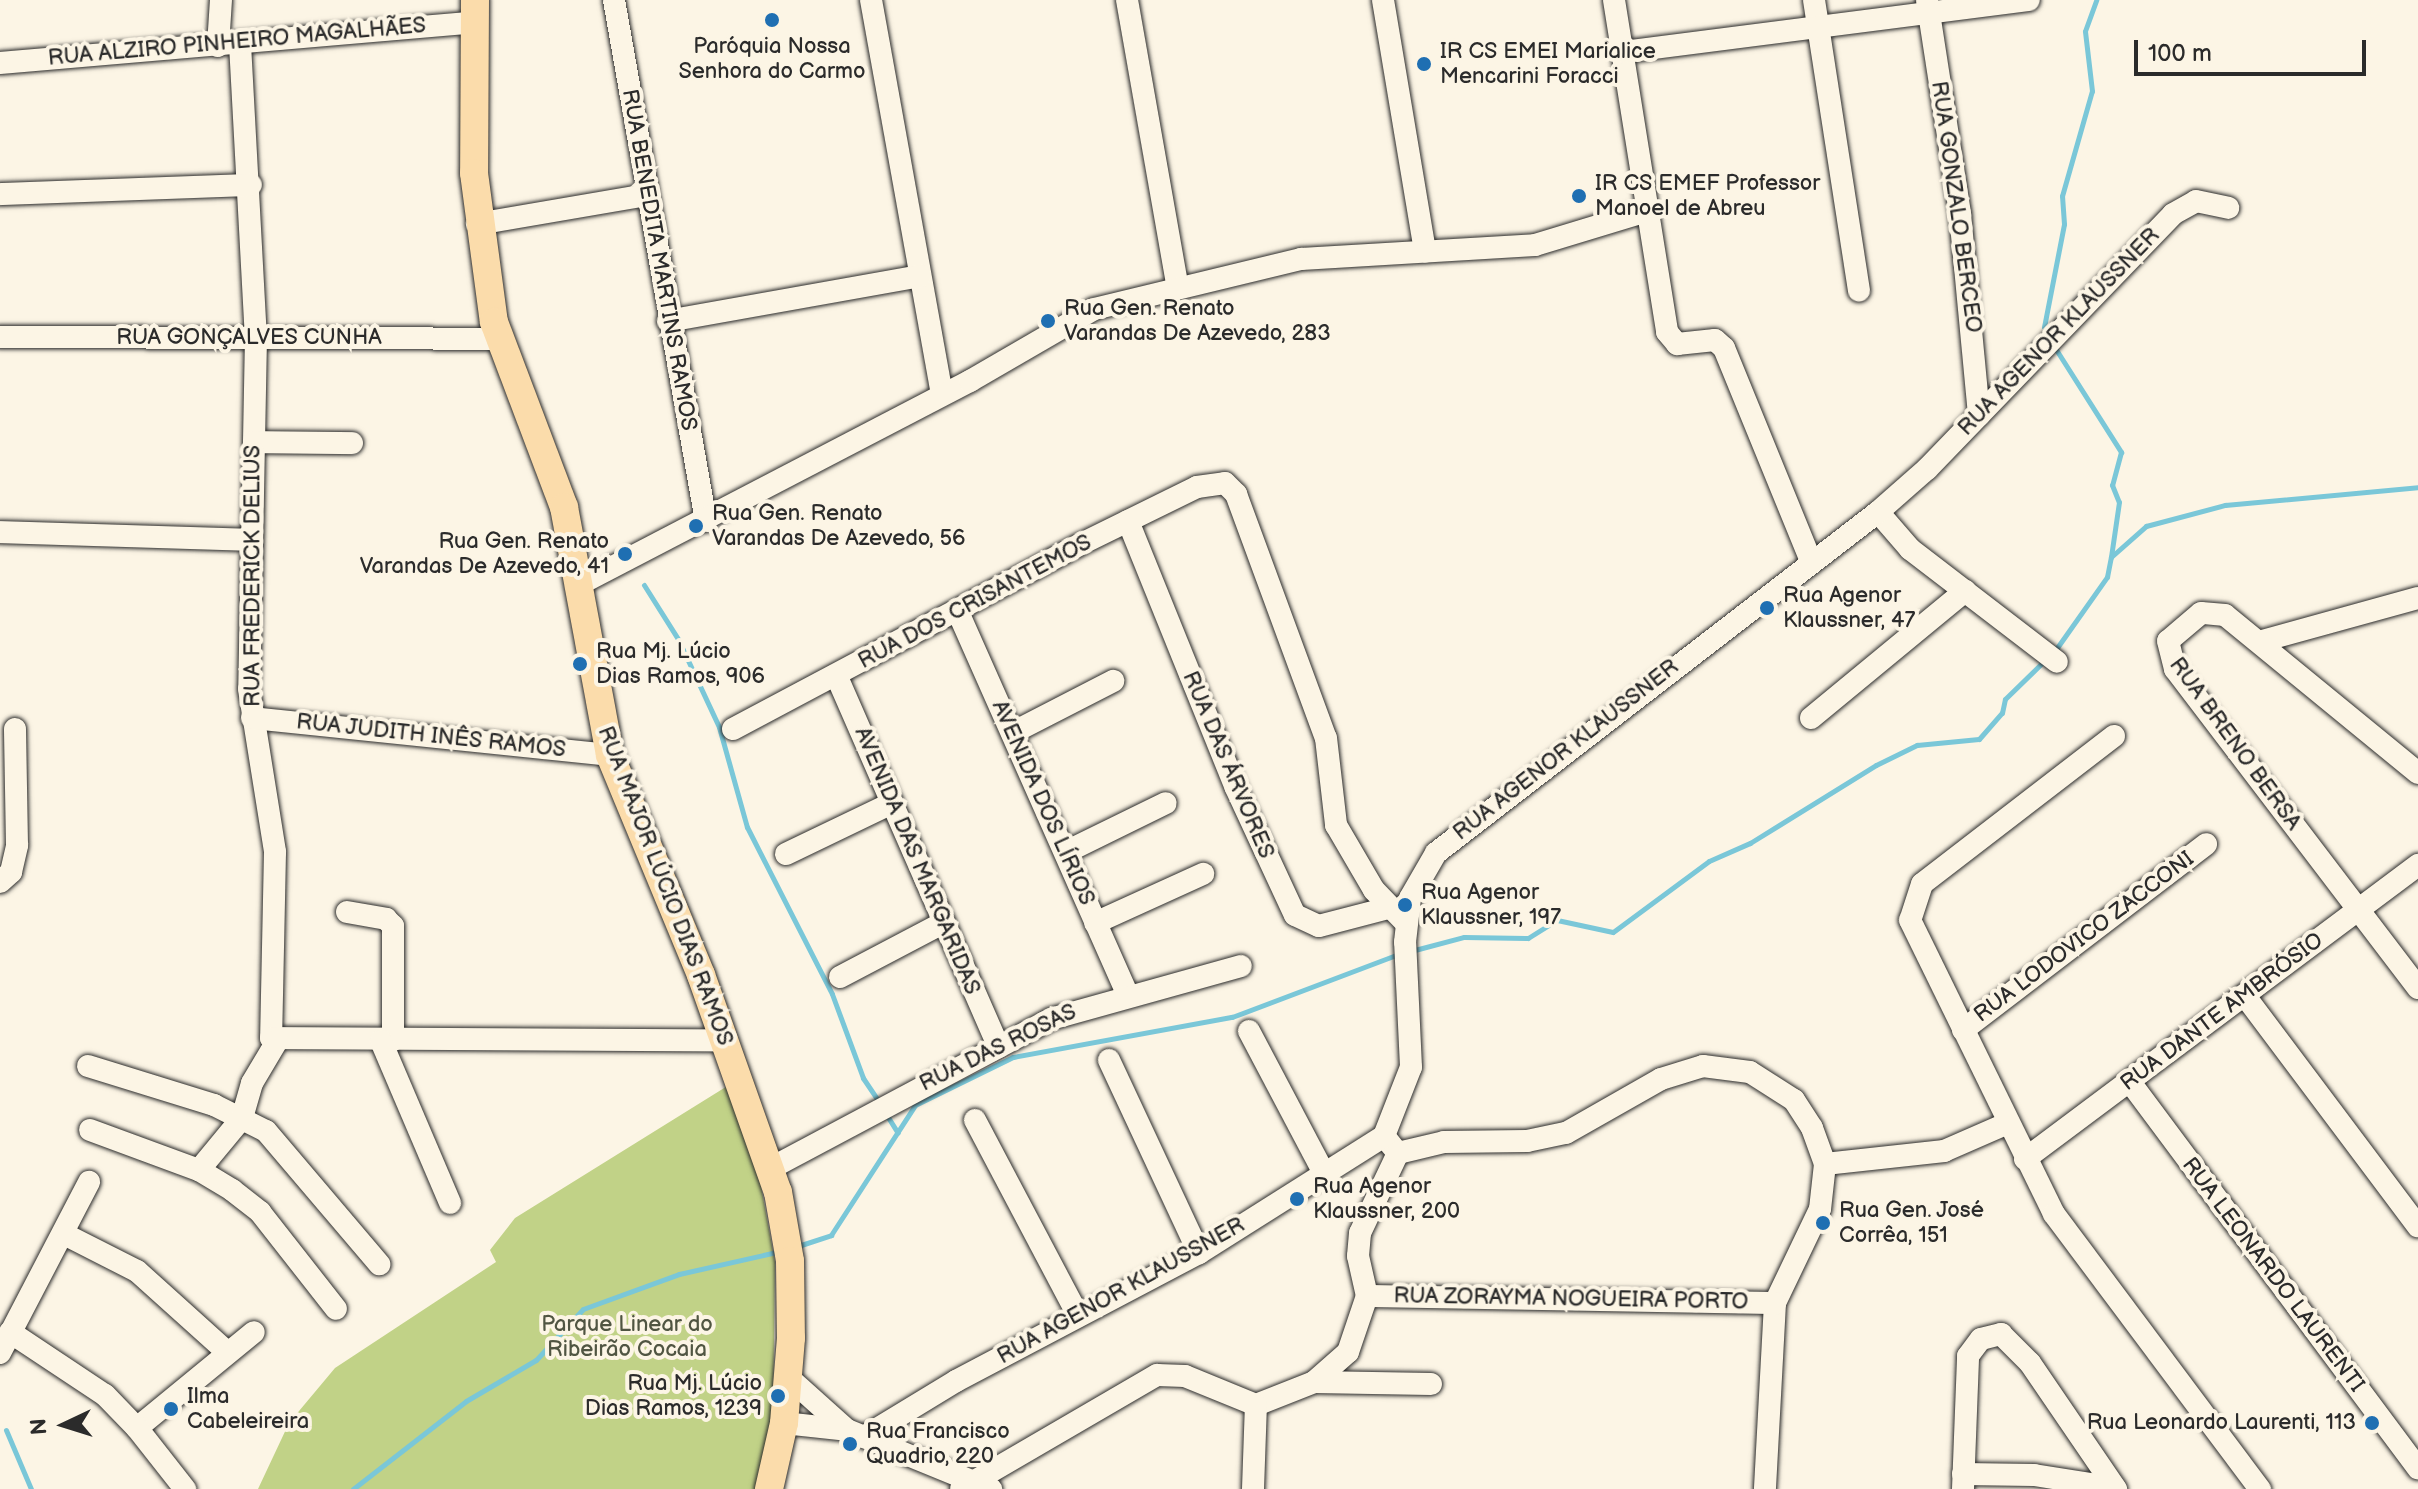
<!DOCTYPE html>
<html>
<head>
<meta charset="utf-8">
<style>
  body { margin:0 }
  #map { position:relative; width:2418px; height:1489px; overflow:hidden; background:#fcf5e5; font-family:"Balsamiq Sans",sans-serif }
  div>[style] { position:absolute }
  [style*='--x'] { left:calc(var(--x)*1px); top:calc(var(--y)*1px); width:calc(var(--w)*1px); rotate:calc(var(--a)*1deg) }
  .green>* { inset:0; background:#c1d287 }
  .stream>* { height:5px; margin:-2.5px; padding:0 2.5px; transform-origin:2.5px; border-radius:2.5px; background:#7ac7d8 }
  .roads { filter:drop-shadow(0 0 2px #2b2b2b) drop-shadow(0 0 2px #2b2b2b) }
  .minor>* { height:22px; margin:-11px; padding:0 11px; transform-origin:11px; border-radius:11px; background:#fcf5e5 }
  .major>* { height:28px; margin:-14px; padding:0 14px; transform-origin:14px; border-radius:14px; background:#fbdcab }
  .dots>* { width:22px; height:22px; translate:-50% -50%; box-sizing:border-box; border:4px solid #fcf5e5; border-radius:50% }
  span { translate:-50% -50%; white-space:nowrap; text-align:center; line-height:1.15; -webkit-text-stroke:8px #fcf5e5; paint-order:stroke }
  .street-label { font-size:22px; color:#2b2b2b }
  .poi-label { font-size:22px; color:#2b2b2b }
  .left { translate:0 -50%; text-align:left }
  .right { translate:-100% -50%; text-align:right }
  .park-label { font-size:22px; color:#505542 }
  .north { position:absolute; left:24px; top:1385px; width:80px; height:80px; -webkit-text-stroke:6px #fcf5e5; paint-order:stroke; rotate:266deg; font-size:22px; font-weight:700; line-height:32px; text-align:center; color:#2b2b2b }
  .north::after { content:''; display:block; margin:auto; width:28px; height:36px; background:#2b2b2b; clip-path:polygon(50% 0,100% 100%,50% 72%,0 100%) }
  .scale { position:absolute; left:2134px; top:40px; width:232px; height:36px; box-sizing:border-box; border:4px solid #2b2b2b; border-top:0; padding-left:10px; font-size:24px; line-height:28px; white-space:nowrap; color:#2b2b2b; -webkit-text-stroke:6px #fcf5e5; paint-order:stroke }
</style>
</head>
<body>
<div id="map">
  <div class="green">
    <i style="clip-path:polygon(729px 1085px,758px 1170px,775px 1262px,773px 1418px,756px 1489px,258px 1489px,289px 1423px,335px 1368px,496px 1262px,490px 1250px,515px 1218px)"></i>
  </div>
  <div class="stream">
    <i style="--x:2044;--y:327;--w:105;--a:-79"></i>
    <i style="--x:2064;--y:224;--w:28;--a:-94"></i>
    <i style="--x:2062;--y:196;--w:109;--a:-74.1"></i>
    <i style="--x:2092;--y:91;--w:60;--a:-96.7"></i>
    <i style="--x:2085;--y:31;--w:33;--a:-70"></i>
    <i style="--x:2057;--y:351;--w:120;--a:57.6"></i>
    <i style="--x:2121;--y:452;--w:34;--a:105"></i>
    <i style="--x:2112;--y:485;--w:18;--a:68"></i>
    <i style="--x:2119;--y:502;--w:56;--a:98.3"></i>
    <i style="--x:644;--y:585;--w:64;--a:57.8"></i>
    <i style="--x:678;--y:639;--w:97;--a:65"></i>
    <i style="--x:719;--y:727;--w:104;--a:74.4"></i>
    <i style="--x:747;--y:827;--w:187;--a:63"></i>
    <i style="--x:832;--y:994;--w:90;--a:69.7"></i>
    <i style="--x:863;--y:1078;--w:29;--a:56"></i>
    <i style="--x:2054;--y:652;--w:92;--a:-54.8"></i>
    <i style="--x:2107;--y:577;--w:20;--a:-79"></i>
    <i style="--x:2111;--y:557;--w:47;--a:-41.5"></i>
    <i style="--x:2146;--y:526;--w:82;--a:-14.9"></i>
    <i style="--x:2225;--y:505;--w:194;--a:-5.3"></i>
    <i style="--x:1411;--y:951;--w:55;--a:-14.8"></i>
    <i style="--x:1464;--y:937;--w:64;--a:0.9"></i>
    <i style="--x:1528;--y:938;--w:34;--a:-32"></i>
    <i style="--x:1557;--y:920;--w:57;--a:12.1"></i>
    <i style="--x:1613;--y:932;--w:119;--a:-36.5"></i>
    <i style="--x:1709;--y:861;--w:45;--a:-23.7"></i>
    <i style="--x:1750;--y:843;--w:148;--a:-31.8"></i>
    <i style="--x:1876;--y:765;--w:46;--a:-26"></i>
    <i style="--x:1917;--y:745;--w:62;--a:-5.5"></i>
    <i style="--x:1979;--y:739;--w:35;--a:-49"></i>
    <i style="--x:2002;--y:713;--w:14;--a:-78"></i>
    <i style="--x:2005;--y:699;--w:54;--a:-44.3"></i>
    <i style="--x:886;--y:1114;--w:22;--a:58"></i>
    <i style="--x:798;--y:1246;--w:35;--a:-18"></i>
    <i style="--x:831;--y:1235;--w:155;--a:-57.1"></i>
    <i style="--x:915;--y:1105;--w:109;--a:-26.1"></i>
    <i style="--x:1013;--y:1057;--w:223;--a:-10.4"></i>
    <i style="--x:1232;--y:1017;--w:181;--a:-20.7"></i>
    <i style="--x:6;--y:1430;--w:64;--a:67"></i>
    <i style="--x:353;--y:1489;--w:143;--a:-37.9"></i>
    <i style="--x:466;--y:1401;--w:81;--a:-30.4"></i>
    <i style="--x:536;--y:1360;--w:69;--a:-47.3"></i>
    <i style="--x:583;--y:1309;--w:102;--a:-20"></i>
    <i style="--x:679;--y:1274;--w:105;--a:-12.7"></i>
  </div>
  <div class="roads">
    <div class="minor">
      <i style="--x:614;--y:0;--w:529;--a:79.99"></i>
      <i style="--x:871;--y:0;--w:400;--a:79.8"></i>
      <i style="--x:1127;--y:0;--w:289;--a:80"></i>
      <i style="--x:1383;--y:0;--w:255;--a:80.5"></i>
      <i style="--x:1614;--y:0;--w:336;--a:80.9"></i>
      <i style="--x:1667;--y:332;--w:16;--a:50"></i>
      <i style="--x:1677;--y:344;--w:38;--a:-6"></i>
      <i style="--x:1715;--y:340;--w:12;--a:42"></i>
      <i style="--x:1724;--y:348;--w:230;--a:67.8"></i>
      <i style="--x:1814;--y:0;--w:294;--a:81.2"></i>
      <i style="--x:1927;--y:0;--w:217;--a:81.2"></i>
      <i style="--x:1960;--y:214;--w:202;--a:84.6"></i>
      <i style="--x:240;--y:44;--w:293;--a:86.9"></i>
      <i style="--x:256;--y:337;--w:352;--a:91.1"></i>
      <i style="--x:249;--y:689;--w:165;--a:80.9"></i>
      <i style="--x:275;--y:852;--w:186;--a:91.2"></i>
      <i style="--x:271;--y:1038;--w:452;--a:0.3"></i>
      <i style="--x:218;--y:46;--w:46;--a:-86.3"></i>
      <i style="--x:1623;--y:52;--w:409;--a:-7.3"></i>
      <i style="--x:0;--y:63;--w:476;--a:-4.9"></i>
      <i style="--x:0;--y:194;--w:251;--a:-2.1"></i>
      <i style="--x:477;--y:224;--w:172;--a:-9.7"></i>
      <i style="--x:668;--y:321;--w:256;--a:-10.1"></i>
      <i style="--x:0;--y:337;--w:499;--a:0.2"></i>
      <i style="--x:254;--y:442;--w:98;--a:0.6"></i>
      <i style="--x:1878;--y:512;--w:49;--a:49.1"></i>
      <i style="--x:1910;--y:549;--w:185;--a:37.5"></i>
      <i style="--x:1128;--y:521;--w:286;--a:68"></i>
      <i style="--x:1235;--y:786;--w:142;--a:65.1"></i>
      <i style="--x:1295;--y:915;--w:26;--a:25"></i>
      <i style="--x:1319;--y:926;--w:71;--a:-14.6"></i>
      <i style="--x:0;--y:532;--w:252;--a:1.8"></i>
      <i style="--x:580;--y:584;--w:440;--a:-27.5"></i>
      <i style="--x:970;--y:381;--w:143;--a:-30.1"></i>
      <i style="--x:1094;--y:309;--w:213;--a:-13.6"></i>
      <i style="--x:1301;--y:259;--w:234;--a:-3.4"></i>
      <i style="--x:1535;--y:245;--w:117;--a:-16.9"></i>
      <i style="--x:958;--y:612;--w:419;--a:66.1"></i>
      <i style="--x:2262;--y:641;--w:162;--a:-15.4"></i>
      <i style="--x:837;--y:677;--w:402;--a:66.4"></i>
      <i style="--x:252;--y:718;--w:360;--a:5.9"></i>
      <i style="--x:1811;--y:718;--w:200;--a:-39.5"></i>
      <i style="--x:733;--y:729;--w:394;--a:-28"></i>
      <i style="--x:1081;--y:544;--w:129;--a:-26.2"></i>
      <i style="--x:1197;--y:487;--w:28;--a:-8"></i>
      <i style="--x:1225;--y:483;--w:16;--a:45"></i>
      <i style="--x:1236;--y:494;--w:260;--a:69.8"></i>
      <i style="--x:1326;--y:738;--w:88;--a:83.4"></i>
      <i style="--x:1336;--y:825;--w:75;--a:59.7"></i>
      <i style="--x:1374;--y:890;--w:45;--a:45.9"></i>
      <i style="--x:1012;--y:733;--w:114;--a:-27.2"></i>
      <i style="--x:2114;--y:736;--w:242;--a:142.4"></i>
      <i style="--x:1922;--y:884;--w:38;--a:108"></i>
      <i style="--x:1910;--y:920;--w:327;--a:63.9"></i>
      <i style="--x:2054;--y:1214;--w:344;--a:53.2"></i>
      <i style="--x:2418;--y:773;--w:249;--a:-140.7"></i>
      <i style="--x:2225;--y:615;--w:24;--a:-175"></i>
      <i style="--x:2201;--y:613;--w:43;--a:139.7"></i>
      <i style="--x:2168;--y:641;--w:29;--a:76"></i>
      <i style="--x:2175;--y:669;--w:401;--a:52.7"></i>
      <i style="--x:1066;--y:852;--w:111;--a:-26.1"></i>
      <i style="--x:786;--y:854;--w:118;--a:-25.7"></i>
      <i style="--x:0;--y:882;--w:15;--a:-42"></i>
      <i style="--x:11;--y:872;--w:28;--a:-77"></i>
      <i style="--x:17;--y:845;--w:116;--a:-91"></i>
      <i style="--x:347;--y:912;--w:40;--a:10"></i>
      <i style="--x:386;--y:919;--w:10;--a:45"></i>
      <i style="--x:393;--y:926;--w:114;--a:90"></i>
      <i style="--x:1095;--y:923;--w:119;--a:-24.4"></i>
      <i style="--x:840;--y:977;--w:116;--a:-27.7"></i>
      <i style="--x:2245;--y:996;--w:288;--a:53.1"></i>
      <i style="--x:1963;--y:1030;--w:306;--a:-37.4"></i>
      <i style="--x:1249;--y:1031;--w:161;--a:62.2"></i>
      <i style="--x:381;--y:1041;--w:176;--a:66.9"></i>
      <i style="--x:1109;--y:1060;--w:213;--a:65"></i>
      <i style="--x:88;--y:1066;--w:132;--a:17.2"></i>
      <i style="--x:214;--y:1105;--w:58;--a:26.6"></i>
      <i style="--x:266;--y:1131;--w:175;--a:49.6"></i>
      <i style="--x:2130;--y:1082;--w:482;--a:53.3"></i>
      <i style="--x:975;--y:1120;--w:221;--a:62.2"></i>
      <i style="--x:90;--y:1130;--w:116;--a:20.2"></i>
      <i style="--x:199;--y:1170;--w:39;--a:31"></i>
      <i style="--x:232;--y:1190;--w:36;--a:38"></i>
      <i style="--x:260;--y:1212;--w:123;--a:51.9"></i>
      <i style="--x:1384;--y:1136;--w:22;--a:51"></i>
      <i style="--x:1398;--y:1153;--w:47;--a:-13.4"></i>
      <i style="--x:1444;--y:1142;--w:83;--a:-0.7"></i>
      <i style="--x:1527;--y:1141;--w:40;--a:-12"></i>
      <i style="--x:1566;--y:1133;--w:109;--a:-29.6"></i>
      <i style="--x:1661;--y:1079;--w:44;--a:-17.2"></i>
      <i style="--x:1703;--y:1066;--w:47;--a:7.3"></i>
      <i style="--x:1750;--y:1072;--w:52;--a:32.5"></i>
      <i style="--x:1794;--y:1100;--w:33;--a:57"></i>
      <i style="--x:1812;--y:1128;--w:38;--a:70"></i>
      <i style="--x:1825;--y:1164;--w:45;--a:96.3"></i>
      <i style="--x:1820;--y:1209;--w:104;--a:115.6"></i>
      <i style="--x:1775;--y:1303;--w:186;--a:93.1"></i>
      <i style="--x:2025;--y:1159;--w:491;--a:-36.8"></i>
      <i style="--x:1825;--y:1164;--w:120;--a:-6.2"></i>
      <i style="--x:1944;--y:1151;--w:70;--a:-23.6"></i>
      <i style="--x:771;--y:1168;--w:317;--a:-28"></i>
      <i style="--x:1051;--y:1019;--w:197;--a:-15.6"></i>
      <i style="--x:199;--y:1170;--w:67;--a:-50.4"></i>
      <i style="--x:242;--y:1118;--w:36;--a:-74"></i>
      <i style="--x:252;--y:1083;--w:49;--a:-59.2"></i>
      <i style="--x:64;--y:1234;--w:82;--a:26.9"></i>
      <i style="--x:137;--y:1271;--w:122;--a:42"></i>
      <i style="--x:1367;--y:1296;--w:408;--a:1"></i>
      <i style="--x:10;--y:1332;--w:114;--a:33.6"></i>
      <i style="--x:105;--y:1395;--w:46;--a:45.9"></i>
      <i style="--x:137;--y:1428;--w:151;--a:-39.4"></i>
      <i style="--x:0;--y:1353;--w:193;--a:-62.5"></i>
      <i style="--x:789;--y:1378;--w:78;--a:41.9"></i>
      <i style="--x:847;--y:1430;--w:156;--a:22.3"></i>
      <i style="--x:1314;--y:1382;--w:117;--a:1"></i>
      <i style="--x:1256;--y:1405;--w:62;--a:-21.6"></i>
      <i style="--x:1314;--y:1382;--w:45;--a:-41.4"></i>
      <i style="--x:1348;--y:1352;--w:59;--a:-71.3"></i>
      <i style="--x:1367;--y:1296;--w:41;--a:-102.7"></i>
      <i style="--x:1358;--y:1256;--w:23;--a:-85"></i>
      <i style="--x:1360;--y:1233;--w:89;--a:-64.6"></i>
      <i style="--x:784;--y:1423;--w:63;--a:6.3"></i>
      <i style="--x:137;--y:1428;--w:78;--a:51.8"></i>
      <i style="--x:864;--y:1437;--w:108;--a:-31.3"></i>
      <i style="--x:956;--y:1381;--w:275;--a:-27.8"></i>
      <i style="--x:1199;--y:1253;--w:219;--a:-32.3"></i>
      <i style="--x:1384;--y:1136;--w:74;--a:-68.6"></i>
      <i style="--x:1411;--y:1067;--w:125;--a:-92.7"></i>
      <i style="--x:1405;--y:942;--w:44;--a:-83.5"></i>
      <i style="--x:1410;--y:898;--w:52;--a:-60"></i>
      <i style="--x:1436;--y:853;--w:558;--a:-37.65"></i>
      <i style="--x:1878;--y:512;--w:65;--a:-41.3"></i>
      <i style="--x:1927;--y:469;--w:354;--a:-46"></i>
      <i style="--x:2173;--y:214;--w:26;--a:-29"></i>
      <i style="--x:2196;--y:201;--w:33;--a:12"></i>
      <i style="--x:1963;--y:1474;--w:71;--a:0.8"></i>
      <i style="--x:2034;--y:1475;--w:82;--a:9.1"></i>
      <i style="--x:961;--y:1489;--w:227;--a:-30.2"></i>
      <i style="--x:1157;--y:1375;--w:28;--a:2"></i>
      <i style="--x:1185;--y:1376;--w:77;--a:22.2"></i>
      <i style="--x:1253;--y:1489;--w:84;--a:-88"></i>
      <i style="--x:1963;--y:1489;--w:133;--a:-87.8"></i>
      <i style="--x:1968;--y:1356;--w:21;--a:-53"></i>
      <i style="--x:1981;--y:1339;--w:21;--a:-14"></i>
      <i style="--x:2001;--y:1334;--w:41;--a:45"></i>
      <i style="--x:2030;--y:1363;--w:153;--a:55.7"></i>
    </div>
    <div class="major">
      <i style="--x:475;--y:0;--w:173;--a:90.3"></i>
      <i style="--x:474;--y:173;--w:150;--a:82.4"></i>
      <i style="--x:494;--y:322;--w:198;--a:69.3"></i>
      <i style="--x:564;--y:507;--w:252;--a:79.5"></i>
      <i style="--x:610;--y:755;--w:238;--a:67.5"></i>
      <i style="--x:701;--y:975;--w:230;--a:70.5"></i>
      <i style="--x:778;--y:1192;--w:70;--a:80.1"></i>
      <i style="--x:790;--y:1261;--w:77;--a:89.3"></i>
      <i style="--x:791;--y:1338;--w:85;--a:94.7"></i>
      <i style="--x:784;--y:1423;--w:68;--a:102.8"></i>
    </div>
  </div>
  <div class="dots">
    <i style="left:772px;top:20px;background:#1f6fb2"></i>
    <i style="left:1424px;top:64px;background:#1f6fb2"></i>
    <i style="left:1579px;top:196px;background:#1f6fb2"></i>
    <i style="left:1048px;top:321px;background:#1f6fb2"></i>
    <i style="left:696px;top:526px;background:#1f6fb2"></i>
    <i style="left:625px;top:554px;background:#1f6fb2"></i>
    <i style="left:1767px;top:608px;background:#1f6fb2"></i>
    <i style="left:580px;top:664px;background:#1f6fb2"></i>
    <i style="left:1405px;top:905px;background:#1f6fb2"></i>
    <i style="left:1297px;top:1199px;background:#1f6fb2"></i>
    <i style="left:1823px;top:1223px;background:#1f6fb2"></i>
    <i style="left:778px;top:1396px;background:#1f6fb2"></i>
    <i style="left:171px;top:1409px;background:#1f6fb2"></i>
    <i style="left:2372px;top:1423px;background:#1f6fb2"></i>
    <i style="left:850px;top:1444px;background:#1f6fb2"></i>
  </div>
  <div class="street-label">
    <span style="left:237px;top:42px;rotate:-5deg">RUA ALZIRO PINHEIRO MAGALHÃES</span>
    <span style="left:1956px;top:207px;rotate:82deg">RUA GONZALO BERCEO</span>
    <span style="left:659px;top:260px;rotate:80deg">RUA BENEDITA MARTINS RAMOS</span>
    <span style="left:2059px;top:332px;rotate:-46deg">RUA AGENOR KLAUSSNER</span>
    <span style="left:249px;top:338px">RUA GONÇALVES CUNHA</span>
    <span style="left:253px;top:576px;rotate:-90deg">RUA FREDERICK DELIUS</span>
    <span style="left:975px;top:602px;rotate:-28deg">RUA DOS CRISANTEMOS</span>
    <span style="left:431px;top:736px;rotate:6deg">RUA JUDITH INÊS RAMOS</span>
    <span style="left:2235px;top:744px;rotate:54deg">RUA BRENO BERSA</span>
    <span style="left:1566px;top:750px;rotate:-38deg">RUA AGENOR KLAUSSNER</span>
    <span style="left:1228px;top:765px;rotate:67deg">RUA DAS ÁRVORES</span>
    <span style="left:1043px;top:803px;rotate:66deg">AVENIDA DOS LÍRIOS</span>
    <span style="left:917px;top:861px;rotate:67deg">AVENIDA DAS MARGARIDAS</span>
    <span style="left:665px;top:886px;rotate:69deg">RUA MAJOR LÚCIO DIAS RAMOS</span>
    <span style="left:2084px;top:937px;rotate:-37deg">RUA LODOVICO ZACCONI</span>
    <span style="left:2222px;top:1012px;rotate:-37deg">RUA DANTE AMBRÓSIO</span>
    <span style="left:998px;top:1048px;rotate:-26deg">RUA DAS ROSAS</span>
    <span style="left:2273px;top:1275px;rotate:53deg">RUA LEONARDO LAURENTI</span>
    <span style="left:1121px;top:1291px;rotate:-29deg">RUA AGENOR KLAUSSNER</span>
    <span style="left:1571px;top:1299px;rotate:1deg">RUA ZORAYMA NOGUEIRA PORTO</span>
  </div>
  <div class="poi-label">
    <span style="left:772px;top:59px">Paróquia Nossa<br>Senhora do Carmo</span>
    <span class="left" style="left:1440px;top:64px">IR CS EMEI Marialice<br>Mencarini Foracci</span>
    <span class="left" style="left:1595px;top:196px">IR CS EMEF Professor<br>Manoel de Abreu</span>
    <span class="left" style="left:1064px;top:321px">Rua Gen. Renato<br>Varandas De Azevedo, 283</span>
    <span class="left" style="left:712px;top:526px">Rua Gen. Renato<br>Varandas De Azevedo, 56</span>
    <span class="right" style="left:609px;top:554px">Rua Gen. Renato<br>Varandas De Azevedo, 41</span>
    <span class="left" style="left:1783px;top:608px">Rua Agenor<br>Klaussner, 47</span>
    <span class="left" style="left:596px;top:664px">Rua Mj. Lúcio<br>Dias Ramos, 906</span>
    <span class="left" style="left:1421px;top:905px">Rua Agenor<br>Klaussner, 197</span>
    <span class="left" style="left:1313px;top:1199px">Rua Agenor<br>Klaussner, 200</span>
    <span class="left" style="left:1839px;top:1223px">Rua Gen. José<br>Corrêa, 151</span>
    <span class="right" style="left:762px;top:1396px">Rua Mj. Lúcio<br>Dias Ramos, 1239</span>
    <span class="left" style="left:187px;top:1409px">Ilma<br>Cabeleireira</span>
    <span class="right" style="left:2356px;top:1423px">Rua Leonardo Laurenti, 113</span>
    <span class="left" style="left:866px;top:1444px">Rua Francisco<br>Quadrio, 220</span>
  </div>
  <div class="park-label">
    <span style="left:627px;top:1337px">Parque Linear do<br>Ribeirão Cocaia</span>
  </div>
  <div class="north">N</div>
  <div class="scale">100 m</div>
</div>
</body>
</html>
